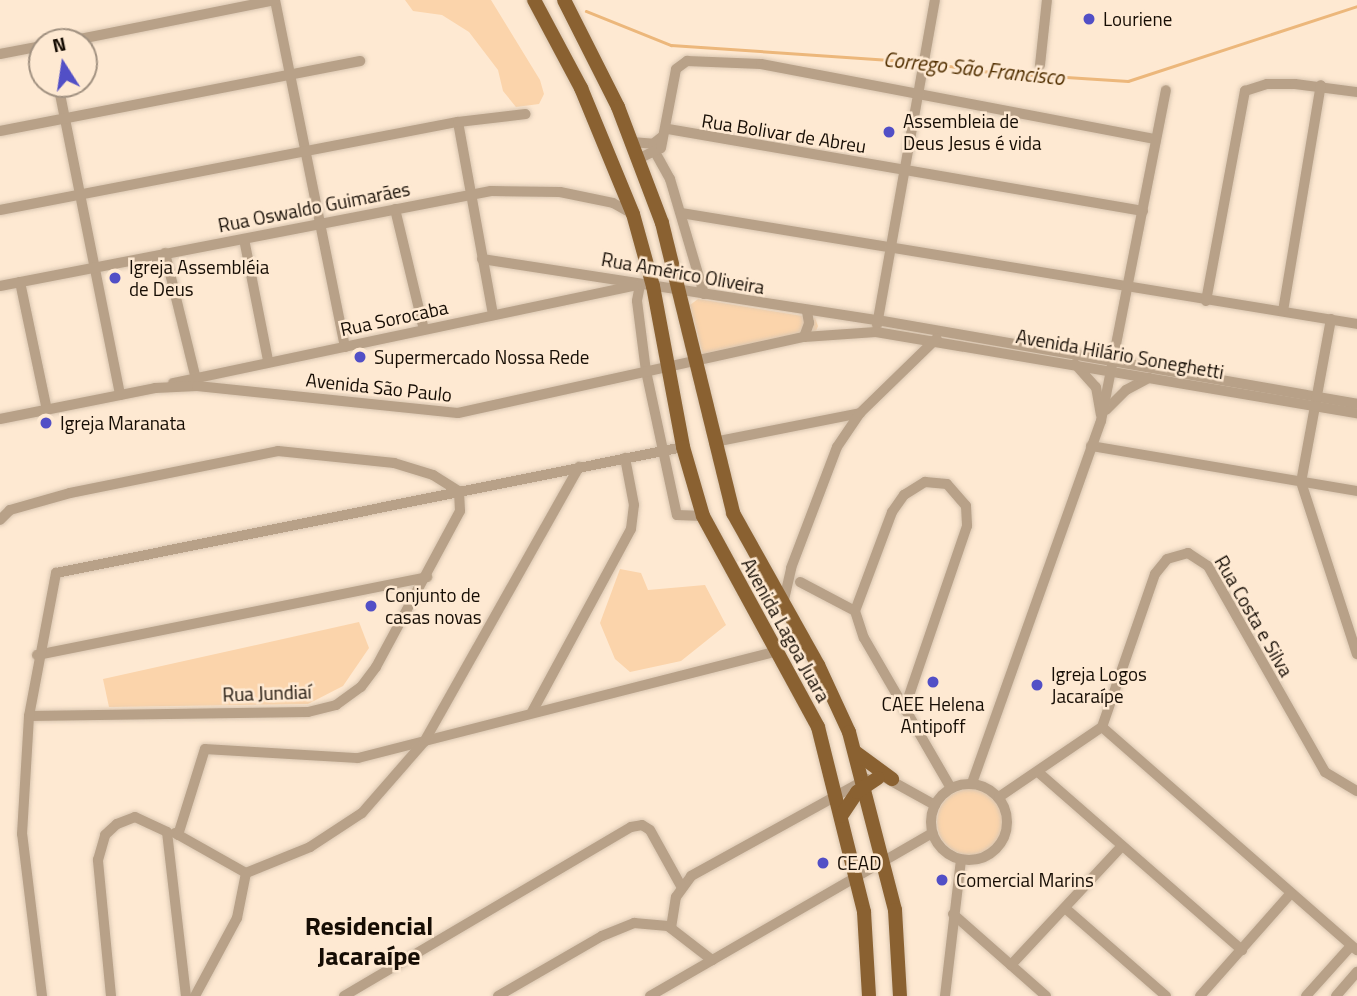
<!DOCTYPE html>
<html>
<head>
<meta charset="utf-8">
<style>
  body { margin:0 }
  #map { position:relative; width:1357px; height:996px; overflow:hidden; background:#fee9d2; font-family:"Titillium Web",sans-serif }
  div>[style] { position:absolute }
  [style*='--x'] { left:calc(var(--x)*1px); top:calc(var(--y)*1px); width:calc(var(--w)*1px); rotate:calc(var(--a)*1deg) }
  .green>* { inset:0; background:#fbd4ab }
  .round { border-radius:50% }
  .stream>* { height:2.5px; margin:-1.25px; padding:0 1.25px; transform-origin:1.25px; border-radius:1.25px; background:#ecb77b }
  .roads { filter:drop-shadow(0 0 2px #d9c6b1) drop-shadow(0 0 2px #d9c6b1) }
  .minor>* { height:10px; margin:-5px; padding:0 5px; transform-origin:5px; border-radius:5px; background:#b8a188 }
  .minor>.ring { margin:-5px; padding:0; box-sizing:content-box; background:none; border:10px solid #b8a188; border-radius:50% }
  .major>* { height:14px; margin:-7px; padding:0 7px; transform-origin:7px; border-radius:7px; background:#8a6131 }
  .dots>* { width:19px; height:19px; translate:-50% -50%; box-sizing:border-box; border:4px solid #fee9d2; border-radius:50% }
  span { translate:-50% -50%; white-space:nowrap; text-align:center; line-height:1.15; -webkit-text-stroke:5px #fee9d2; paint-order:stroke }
  .poi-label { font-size:19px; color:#160d04 }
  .left { translate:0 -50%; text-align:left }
  .street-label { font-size:19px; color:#160d04 }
  .water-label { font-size:21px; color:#512f00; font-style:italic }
  .district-label { font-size:26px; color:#160d04; font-weight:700 }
  .north { position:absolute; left:28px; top:28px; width:70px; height:70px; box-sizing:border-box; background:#fee9d2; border:2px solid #a19180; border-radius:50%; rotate:348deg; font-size:19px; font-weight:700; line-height:28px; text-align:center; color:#160d04 }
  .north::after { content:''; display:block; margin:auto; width:24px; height:32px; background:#524fc6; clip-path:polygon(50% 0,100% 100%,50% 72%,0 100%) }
</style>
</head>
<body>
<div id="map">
  <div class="green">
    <i style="clip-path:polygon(405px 0,491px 0,540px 80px,544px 94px,539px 104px,516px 107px,503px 91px,498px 70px,469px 32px,442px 15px,413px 11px)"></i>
    <i style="clip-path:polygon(698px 299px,815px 318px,818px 326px,816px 331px,703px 355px,690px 305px)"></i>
    <i style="clip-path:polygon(620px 569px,641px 573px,648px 590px,705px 585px,726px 625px,681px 661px,630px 672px,615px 659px,600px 623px)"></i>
    <i style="clip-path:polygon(359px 622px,369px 648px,343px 686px,308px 704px,109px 707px,103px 679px)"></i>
    <i class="round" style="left:937px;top:789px;width:66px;height:66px"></i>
  </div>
  <div class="stream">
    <i style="--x:586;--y:11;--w:92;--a:21.8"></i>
    <i style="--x:671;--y:45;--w:252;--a:3.9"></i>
    <i style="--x:929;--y:63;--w:61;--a:8.5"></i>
    <i style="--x:989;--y:72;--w:139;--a:3.7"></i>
    <i style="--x:1128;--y:81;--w:241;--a:-18.1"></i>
  </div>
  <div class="roads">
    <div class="minor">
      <i style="--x:275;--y:0;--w:354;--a:78.6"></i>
      <i style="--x:65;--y:42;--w:214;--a:-11.3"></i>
      <i style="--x:0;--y:54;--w:43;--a:-10.8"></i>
      <i style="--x:1040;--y:65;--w:65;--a:-83.9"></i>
      <i style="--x:58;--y:84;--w:317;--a:78.7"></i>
      <i style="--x:458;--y:122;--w:195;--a:79.7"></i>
      <i style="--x:668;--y:129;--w:482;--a:9.8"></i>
      <i style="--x:0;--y:131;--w:367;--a:-11"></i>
      <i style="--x:632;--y:142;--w:21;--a:5"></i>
      <i style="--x:653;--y:144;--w:13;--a:-39"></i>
      <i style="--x:655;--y:152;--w:31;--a:61"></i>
      <i style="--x:670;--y:179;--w:120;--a:73.5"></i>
      <i style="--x:638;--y:159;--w:25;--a:-26"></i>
      <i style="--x:661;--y:148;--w:80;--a:-79.2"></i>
      <i style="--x:676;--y:69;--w:14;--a:-36"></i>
      <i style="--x:687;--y:61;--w:74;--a:2.3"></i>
      <i style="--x:761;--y:64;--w:400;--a:10.8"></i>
      <i style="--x:395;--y:209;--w:124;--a:76.5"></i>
      <i style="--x:0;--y:210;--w:466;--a:-10.9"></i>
      <i style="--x:458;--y:122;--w:68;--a:-6.7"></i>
      <i style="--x:681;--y:213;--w:685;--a:9.32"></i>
      <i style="--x:244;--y:239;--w:123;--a:78.8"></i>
      <i style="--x:165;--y:253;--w:134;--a:76.2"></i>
      <i style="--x:482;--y:259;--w:400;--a:8.8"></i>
      <i style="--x:877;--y:320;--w:487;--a:9.9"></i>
      <i style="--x:20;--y:282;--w:131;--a:78.1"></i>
      <i style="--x:640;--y:285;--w:16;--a:101"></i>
      <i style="--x:637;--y:301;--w:71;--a:82.7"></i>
      <i style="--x:646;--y:371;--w:147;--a:77.9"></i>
      <i style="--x:677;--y:515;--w:26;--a:2"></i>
      <i style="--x:0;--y:286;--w:500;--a:-10.95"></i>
      <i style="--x:491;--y:191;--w:69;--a:0.8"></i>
      <i style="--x:560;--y:192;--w:54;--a:11.7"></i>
      <i style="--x:613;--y:203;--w:23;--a:29"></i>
      <i style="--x:1206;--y:301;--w:214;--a:-79.5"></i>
      <i style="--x:1245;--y:91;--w:23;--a:-18"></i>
      <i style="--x:1267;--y:84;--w:28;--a:0"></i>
      <i style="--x:1295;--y:84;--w:63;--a:7.4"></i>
      <i style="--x:1283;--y:311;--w:229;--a:-80.5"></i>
      <i style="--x:1331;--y:319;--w:166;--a:100.4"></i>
      <i style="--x:1301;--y:482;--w:181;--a:72"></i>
      <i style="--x:877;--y:325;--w:330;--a:-79.9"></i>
      <i style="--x:804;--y:337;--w:15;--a:-70"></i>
      <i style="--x:809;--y:323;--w:11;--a:-100"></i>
      <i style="--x:1075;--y:364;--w:31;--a:48"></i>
      <i style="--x:1096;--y:387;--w:28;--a:80"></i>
      <i style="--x:173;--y:383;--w:474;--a:-11.9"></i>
      <i style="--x:1106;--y:410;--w:28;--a:-45"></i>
      <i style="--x:1126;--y:390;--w:26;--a:-28"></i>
      <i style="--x:0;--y:419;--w:158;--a:-11.3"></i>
      <i style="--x:155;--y:388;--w:42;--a:-2.7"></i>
      <i style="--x:197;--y:386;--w:262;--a:5.9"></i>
      <i style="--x:458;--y:413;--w:354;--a:-12.4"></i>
      <i style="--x:804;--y:337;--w:72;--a:-4"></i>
      <i style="--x:876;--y:332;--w:488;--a:9.6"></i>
      <i style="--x:714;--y:442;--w:149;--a:-11.2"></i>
      <i style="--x:1091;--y:446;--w:270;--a:9.6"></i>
      <i style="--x:0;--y:520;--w:14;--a:-45"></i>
      <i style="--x:10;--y:510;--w:62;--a:-15.8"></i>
      <i style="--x:70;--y:493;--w:212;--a:-11.4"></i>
      <i style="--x:278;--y:451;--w:117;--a:5.9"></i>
      <i style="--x:394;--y:463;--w:41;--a:17.1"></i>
      <i style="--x:433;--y:475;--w:31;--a:32"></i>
      <i style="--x:800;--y:582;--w:62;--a:27.8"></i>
      <i style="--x:855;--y:611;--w:28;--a:72"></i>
      <i style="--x:864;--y:638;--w:173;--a:59.9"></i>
      <i style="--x:783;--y:604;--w:37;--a:-77"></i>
      <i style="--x:791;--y:568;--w:129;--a:-69.2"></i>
      <i style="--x:837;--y:447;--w:41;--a:-55.9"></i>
      <i style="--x:860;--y:413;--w:107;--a:-44.2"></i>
      <i style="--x:855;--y:611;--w:106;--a:-69.5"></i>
      <i style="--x:892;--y:512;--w:21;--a:-55"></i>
      <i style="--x:904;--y:495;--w:25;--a:-32"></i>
      <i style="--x:925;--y:482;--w:22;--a:5"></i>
      <i style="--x:947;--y:484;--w:29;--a:49"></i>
      <i style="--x:966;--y:506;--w:20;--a:87"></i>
      <i style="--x:967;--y:526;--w:194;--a:108.9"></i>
      <i style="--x:37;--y:655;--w:398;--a:-11.3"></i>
      <i style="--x:532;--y:712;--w:208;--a:-61.6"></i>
      <i style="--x:631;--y:529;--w:24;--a:-83"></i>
      <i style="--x:634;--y:505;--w:48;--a:-100.8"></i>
      <i style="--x:29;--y:716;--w:279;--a:-0.8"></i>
      <i style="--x:308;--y:712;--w:29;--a:-14"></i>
      <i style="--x:336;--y:705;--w:31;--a:-36"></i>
      <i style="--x:361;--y:687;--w:25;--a:-53"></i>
      <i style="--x:376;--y:667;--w:177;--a:-61.7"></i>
      <i style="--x:460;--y:511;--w:20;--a:-93"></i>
      <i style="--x:1102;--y:727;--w:339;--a:41.2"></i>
      <i style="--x:1038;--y:772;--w:271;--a:41.1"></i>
      <i style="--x:886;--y:778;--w:56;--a:28.9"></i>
      <i style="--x:972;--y:783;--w:384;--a:-70.4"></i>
      <i style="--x:1101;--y:421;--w:337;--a:-78.9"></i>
      <i class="ring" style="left:931px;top:784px;width:66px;height:66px"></i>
      <i style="--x:999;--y:797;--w:125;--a:-34.2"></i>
      <i style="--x:1102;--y:727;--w:162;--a:-70.9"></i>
      <i style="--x:1155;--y:574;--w:19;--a:-51"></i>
      <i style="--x:1167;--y:559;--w:22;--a:-16"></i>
      <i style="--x:1188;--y:553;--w:24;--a:33"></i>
      <i style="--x:1208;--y:566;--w:237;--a:60.4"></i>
      <i style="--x:1325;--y:772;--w:37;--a:31"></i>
      <i style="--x:175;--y:833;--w:81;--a:29.4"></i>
      <i style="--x:178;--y:835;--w:90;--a:-72.6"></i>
      <i style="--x:205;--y:749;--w:153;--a:3.4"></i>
      <i style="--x:358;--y:758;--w:432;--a:-14.3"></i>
      <i style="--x:246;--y:873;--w:69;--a:-22.1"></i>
      <i style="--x:310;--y:847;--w:62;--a:-33.2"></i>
      <i style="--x:362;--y:813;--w:94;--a:-48.9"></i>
      <i style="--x:424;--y:742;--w:316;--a:-60.6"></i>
      <i style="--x:1065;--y:908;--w:134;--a:41.1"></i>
      <i style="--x:953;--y:914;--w:124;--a:41.4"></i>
      <i style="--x:671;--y:928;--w:31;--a:-81"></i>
      <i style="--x:676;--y:897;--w:26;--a:-54"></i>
      <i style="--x:691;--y:876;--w:201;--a:-28.9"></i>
      <i style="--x:1011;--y:965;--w:161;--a:-47"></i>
      <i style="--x:42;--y:996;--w:163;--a:-97"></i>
      <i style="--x:22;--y:834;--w:118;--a:-86.6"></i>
      <i style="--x:29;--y:716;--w:146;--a:-79.3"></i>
      <i style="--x:56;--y:573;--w:640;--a:-11.36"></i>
      <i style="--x:111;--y:996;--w:137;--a:-95.5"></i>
      <i style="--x:98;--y:860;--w:26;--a:-74"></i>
      <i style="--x:105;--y:835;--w:16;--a:-43"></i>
      <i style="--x:117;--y:824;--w:19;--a:-21"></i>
      <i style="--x:135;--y:817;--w:35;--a:25"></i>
      <i style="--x:167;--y:832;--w:165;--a:83.4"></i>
      <i style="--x:195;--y:996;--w:89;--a:-61.7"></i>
      <i style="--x:237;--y:918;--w:46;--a:-78.7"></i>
      <i style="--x:344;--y:996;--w:333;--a:-30.5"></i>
      <i style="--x:631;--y:827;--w:11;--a:-10"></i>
      <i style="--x:642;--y:825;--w:9;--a:32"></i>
      <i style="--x:650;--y:830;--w:64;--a:61"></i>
      <i style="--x:498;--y:996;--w:120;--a:-30"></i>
      <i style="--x:602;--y:936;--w:35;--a:-22"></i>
      <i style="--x:634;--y:923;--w:34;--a:5"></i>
      <i style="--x:668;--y:926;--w:56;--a:37.7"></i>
      <i style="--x:650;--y:996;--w:326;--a:-30"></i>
      <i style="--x:945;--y:996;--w:137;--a:-83.3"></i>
      <i style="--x:1200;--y:996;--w:137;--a:-48.5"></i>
      <i style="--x:1306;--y:996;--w:67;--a:-48"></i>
      <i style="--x:1336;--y:996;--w:32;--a:-49"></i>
    </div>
    <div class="major">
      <i style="--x:534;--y:0;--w:100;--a:61.9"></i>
      <i style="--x:581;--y:88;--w:136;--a:67.6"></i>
      <i style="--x:633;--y:214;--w:75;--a:74.5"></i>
      <i style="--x:653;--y:286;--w:164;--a:79.4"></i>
      <i style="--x:683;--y:447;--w:72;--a:73.8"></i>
      <i style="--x:703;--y:516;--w:240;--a:61.4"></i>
      <i style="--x:818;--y:727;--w:191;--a:76"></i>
      <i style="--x:864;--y:912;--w:84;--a:86.6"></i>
      <i style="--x:564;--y:0;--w:120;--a:63.2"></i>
      <i style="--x:618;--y:107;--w:124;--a:69.2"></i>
      <i style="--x:662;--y:223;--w:299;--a:76.2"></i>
      <i style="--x:733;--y:513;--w:174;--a:60.8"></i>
      <i style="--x:818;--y:665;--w:74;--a:65.2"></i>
      <i style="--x:849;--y:732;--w:184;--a:75.5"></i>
      <i style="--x:895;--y:910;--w:86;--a:86.7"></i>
      <i style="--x:855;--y:752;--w:46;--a:36.1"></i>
      <i style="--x:841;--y:816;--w:29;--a:-56"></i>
      <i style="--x:857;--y:792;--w:25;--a:-34"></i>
    </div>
  </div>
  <div class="dots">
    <i style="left:1089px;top:19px;background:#524fc6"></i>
    <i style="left:889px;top:132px;background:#524fc6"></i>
    <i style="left:115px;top:278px;background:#524fc6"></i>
    <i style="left:360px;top:357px;background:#524fc6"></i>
    <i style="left:46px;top:423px;background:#524fc6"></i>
    <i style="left:371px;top:606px;background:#524fc6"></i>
    <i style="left:933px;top:682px;background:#524fc6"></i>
    <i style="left:1037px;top:685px;background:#524fc6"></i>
    <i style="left:823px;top:863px;background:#524fc6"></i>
    <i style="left:942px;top:880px;background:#524fc6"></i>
  </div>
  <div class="poi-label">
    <span class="left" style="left:1103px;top:19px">Louriene</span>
    <span class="left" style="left:903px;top:132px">Assembleia de<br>Deus Jesus é vida</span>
    <span class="left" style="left:129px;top:278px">Igreja Assembléia<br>de Deus</span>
    <span class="left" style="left:374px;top:357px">Supermercado Nossa Rede</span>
    <span class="left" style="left:60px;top:423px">Igreja Maranata</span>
    <span class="left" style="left:385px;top:606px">Conjunto de<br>casas novas</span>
    <span class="left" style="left:1051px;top:685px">Igreja Logos<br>Jacaraípe</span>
    <span style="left:933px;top:715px">CAEE Helena<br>Antipoff</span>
    <span class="left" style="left:837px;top:863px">CEAD</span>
    <span class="left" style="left:956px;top:880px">Comercial Marins</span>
  </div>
  <div class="street-label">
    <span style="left:784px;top:133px;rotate:9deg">Rua Bolivar de Abreu</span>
    <span style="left:314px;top:207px;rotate:-11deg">Rua Oswaldo Guimarães</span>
    <span style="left:683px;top:273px;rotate:10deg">Rua Américo Oliveira</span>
    <span style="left:394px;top:318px;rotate:-12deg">Rua Sorocaba</span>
    <span style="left:1120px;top:354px;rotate:10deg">Avenida Hilário Soneghetti</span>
    <span style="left:379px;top:387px;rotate:6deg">Avenida São Paulo</span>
    <span style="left:1254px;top:616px;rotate:60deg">Rua Costa e Silva</span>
    <span style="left:786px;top:630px;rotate:61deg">Avenida Lagoa Juara</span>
    <span style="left:267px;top:693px;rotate:-2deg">Rua Jundiaí</span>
  </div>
  <div class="water-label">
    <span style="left:974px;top:68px;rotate:6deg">Corrego São Francisco</span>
  </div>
  <div class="district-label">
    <span style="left:369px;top:941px">Residencial<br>Jacaraípe</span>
  </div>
  <div class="north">N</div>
</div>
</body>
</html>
